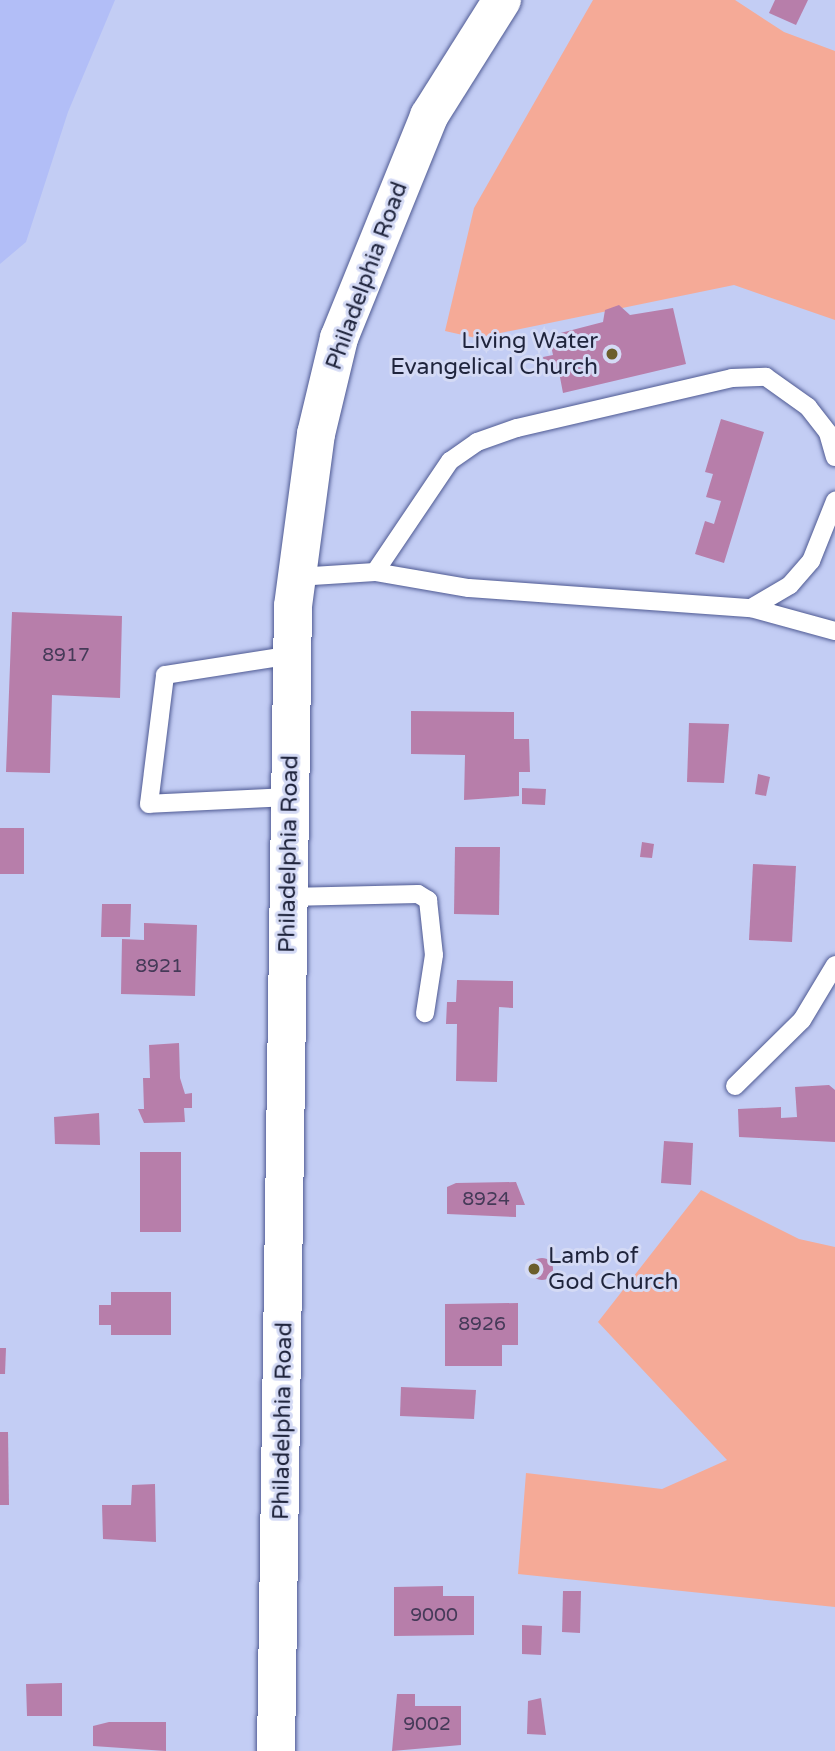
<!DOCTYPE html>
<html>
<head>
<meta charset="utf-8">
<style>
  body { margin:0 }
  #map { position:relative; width:835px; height:1751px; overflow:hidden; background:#c3cdf4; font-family:"Varela Round",sans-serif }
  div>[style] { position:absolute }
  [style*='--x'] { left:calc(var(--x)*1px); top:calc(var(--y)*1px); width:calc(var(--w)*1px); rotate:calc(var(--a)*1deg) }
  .built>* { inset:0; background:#b2bef7 }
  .green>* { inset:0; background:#f5aa97 }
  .building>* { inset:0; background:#b77eaa }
  .round { border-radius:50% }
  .roads { filter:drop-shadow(0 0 2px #4f5a93) drop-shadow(0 0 2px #4f5a93) }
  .service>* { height:18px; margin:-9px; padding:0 9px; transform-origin:9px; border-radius:9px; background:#fff }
  .secondary>* { height:38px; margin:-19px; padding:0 19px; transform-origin:19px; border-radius:19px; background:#fff }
  .dots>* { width:19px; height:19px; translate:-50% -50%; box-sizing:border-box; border:4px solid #d4daf5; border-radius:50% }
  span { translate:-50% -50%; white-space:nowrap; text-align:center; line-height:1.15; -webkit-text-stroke:6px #d4daf5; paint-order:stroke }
  .number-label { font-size:19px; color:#453a58 }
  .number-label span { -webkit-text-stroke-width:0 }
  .street-label { font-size:23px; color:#1f243c }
  .poi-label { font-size:23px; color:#1f243c }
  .right { translate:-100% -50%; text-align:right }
  .left { translate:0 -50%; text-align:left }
</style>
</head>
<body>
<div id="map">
  <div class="built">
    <i style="clip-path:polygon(0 0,115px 0,68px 112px,26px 242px,0 264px)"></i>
  </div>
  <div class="green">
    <i style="clip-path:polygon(593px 0,735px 0,784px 32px,835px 51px,835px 320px,734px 285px,476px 338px,445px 331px,474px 208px)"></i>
    <i style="clip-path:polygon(701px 1190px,799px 1239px,835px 1247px,835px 1607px,518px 1574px,526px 1473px,662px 1489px,727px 1460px,598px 1322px)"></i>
  </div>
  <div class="building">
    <i style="clip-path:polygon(775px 0,808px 0,796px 25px,769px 13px)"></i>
    <i style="clip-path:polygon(619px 305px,630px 315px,673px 308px,686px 364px,563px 393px,559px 372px,547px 375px,543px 357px,553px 355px,549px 336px,603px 322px,605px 310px)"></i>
    <i style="clip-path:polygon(721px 419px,764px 432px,724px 563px,695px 554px,705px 521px,714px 524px,721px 501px,706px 497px,713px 474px,705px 472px)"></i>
    <i style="clip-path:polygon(12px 612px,122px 616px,120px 698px,52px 695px,50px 773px,6px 772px)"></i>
    <i style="clip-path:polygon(411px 711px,514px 712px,514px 739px,529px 739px,530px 772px,519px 772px,519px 796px,464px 800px,465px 755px,411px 754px)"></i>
    <i style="clip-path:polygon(689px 723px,729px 724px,724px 783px,687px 782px)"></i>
    <i style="clip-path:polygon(758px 774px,770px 777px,766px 796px,755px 794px)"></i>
    <i style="clip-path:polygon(522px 788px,546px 789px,545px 805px,522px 804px)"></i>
    <i style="clip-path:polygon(0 828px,24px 828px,24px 874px,0 874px)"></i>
    <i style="clip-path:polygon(642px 842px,654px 844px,652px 858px,640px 857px)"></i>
    <i style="clip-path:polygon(455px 847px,500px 847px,499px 915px,454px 914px)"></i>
    <i style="clip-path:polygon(753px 864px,796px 866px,792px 942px,749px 940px)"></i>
    <i style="clip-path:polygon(102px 904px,131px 904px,130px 937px,101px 937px)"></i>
    <i style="clip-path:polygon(144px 923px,197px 925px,195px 996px,121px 994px,122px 939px,144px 940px)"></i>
    <i style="clip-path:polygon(457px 980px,513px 981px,513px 1008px,499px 1007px,497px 1082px,456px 1081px,457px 1024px,446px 1024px,447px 1002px,456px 1002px)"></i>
    <i style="clip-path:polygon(179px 1043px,180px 1078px,185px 1094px,192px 1093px,192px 1108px,184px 1108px,185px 1122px,144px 1123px,138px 1109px,144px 1109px,143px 1078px,150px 1078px,149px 1045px)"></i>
    <i style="clip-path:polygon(829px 1085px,835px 1090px,835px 1142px,739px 1137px,738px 1109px,781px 1107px,781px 1118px,797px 1117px,795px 1087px)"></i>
    <i style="clip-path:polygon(99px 1113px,100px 1145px,55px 1144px,54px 1117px)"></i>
    <i style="clip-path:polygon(664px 1141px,693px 1143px,691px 1185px,661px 1183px)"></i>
    <i style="clip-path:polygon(140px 1152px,181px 1152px,181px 1232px,140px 1232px)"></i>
    <i style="clip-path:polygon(516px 1182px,525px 1205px,516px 1205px,516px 1217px,447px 1214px,447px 1187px,456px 1183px)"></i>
    <i class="round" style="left:531px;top:1258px;width:22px;height:22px"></i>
    <i style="clip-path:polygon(111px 1292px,171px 1292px,171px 1335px,111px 1335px,111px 1325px,99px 1325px,99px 1305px,111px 1305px)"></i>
    <i style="clip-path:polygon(518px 1303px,518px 1345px,502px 1345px,502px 1366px,445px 1366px,445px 1304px)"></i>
    <i style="clip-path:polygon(0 1348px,6px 1348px,5px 1374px,0 1374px)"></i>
    <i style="clip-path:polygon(401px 1387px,476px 1390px,474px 1419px,400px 1416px)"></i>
    <i style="clip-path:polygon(0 1432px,8px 1432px,9px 1505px,0 1505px)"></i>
    <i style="clip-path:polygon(155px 1484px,156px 1542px,103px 1539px,102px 1505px,131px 1505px,132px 1485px)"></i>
    <i style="clip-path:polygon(443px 1586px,443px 1596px,474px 1596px,474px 1635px,394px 1636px,394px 1587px)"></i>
    <i style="clip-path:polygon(563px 1591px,581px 1591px,580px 1633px,562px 1632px)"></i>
    <i style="clip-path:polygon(522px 1625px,542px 1626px,541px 1655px,522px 1654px)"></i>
    <i style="clip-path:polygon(62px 1683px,62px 1716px,27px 1716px,26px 1684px)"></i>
    <i style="clip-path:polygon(397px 1694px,415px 1694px,415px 1706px,461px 1706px,461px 1745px,392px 1751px)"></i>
    <i style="clip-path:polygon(541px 1698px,546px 1735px,527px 1734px,528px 1701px)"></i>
    <i style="clip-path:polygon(109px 1722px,166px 1722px,166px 1751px,93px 1746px,93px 1726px)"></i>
  </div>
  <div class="roads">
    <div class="service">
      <i style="--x:375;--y:572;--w:134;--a:-56"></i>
      <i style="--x:450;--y:461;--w:33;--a:-35"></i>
      <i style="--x:477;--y:442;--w:42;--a:-19.3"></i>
      <i style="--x:517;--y:428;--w:221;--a:-13.1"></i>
      <i style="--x:732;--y:378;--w:34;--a:-2"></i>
      <i style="--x:766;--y:377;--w:52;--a:35.5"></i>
      <i style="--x:808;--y:407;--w:33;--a:52"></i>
      <i style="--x:828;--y:433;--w:25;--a:74"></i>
      <i style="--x:297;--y:577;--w:78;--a:-3.7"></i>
      <i style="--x:375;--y:572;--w:95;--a:9.7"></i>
      <i style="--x:469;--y:588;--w:283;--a:4.1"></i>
      <i style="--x:751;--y:608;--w:45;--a:-30.5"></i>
      <i style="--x:790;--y:585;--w:32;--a:-49"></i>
      <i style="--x:811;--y:561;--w:65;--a:-68.2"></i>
      <i style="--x:751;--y:608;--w:87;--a:15.3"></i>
      <i style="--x:290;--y:797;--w:141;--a:177.2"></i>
      <i style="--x:149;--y:804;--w:130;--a:-82.9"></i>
      <i style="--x:165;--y:675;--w:129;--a:-8.9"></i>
      <i style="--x:288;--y:897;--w:130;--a:-1.3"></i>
      <i style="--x:418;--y:894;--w:12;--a:31"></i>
      <i style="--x:428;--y:900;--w:55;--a:83.8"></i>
      <i style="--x:434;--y:955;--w:59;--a:98.8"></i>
      <i style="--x:735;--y:1086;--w:94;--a:-44.6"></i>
      <i style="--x:802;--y:1020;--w:64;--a:-59"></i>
    </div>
    <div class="secondary">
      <i style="--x:276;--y:1751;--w:1145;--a:-89.15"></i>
      <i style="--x:293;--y:606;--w:174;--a:-82.4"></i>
      <i style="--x:316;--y:434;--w:99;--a:-76.5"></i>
      <i style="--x:339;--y:338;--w:240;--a:-67.9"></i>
      <i style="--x:429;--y:116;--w:137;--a:-57.8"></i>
    </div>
  </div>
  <div class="dots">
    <i style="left:612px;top:354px;background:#6b5e2b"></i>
    <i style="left:534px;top:1269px;background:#6b5e2b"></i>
  </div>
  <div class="number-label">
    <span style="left:66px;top:656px">8917</span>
    <span style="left:159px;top:967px">8921</span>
    <span style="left:486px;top:1200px">8924</span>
    <span style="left:482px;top:1325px">8926</span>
    <span style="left:434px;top:1616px">9000</span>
    <span style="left:427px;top:1725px">9002</span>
  </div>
  <div class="street-label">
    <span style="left:367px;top:276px;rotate:-70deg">Philadelphia Road</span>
    <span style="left:289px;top:854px;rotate:-89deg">Philadelphia Road</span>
    <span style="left:283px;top:1421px;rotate:-89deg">Philadelphia Road</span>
  </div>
  <div class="poi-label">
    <span class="right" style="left:598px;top:354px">Living Water<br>Evangelical Church</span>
    <span class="left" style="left:548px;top:1269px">Lamb of<br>God Church</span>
  </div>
</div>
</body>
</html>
